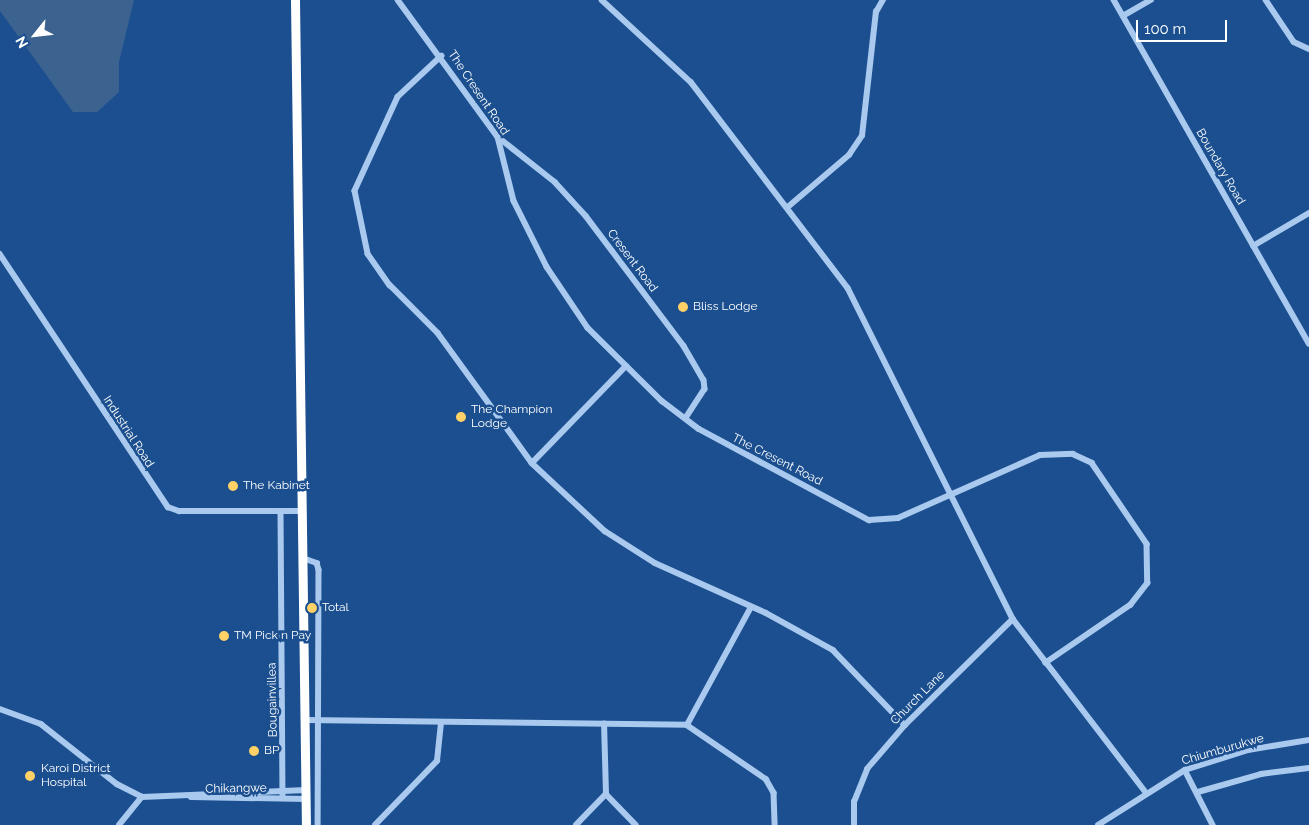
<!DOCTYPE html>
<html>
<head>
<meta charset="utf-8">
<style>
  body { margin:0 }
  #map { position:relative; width:1309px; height:825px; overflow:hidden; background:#1b4f8f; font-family:Raleway,sans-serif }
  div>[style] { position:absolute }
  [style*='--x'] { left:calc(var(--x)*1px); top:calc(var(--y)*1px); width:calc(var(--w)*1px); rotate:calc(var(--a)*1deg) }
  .water>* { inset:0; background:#3c6290 }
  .minor>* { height:5.5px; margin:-2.75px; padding:0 2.75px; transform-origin:2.75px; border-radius:2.75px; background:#a9c9ee }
  .highway>* { height:9px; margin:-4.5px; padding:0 4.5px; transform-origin:4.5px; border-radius:4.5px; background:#fff }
  .dots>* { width:14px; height:14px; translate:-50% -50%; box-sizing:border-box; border:2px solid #1b4f8f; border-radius:50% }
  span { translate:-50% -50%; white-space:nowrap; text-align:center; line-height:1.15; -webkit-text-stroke:5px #1b4f8f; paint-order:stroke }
  .street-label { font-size:12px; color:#fff }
  .poi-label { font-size:12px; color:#fff }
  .left { translate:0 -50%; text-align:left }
  .north { position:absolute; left:10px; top:10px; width:50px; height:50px; -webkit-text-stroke:4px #1b4f8f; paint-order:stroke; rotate:241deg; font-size:14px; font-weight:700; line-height:20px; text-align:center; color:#fff }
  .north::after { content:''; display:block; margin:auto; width:18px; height:22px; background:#fff; clip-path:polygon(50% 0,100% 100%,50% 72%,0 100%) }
  .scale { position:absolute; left:1136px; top:20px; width:91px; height:22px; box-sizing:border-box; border:2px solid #fff; border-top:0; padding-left:6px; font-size:15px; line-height:18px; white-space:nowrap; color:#fff; -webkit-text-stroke:4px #1b4f8f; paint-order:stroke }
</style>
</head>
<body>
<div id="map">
  <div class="water">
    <i style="clip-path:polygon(0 0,134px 0,119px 62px,119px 92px,97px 112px,73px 112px,0 11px)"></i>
  </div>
  <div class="minor">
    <i style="--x:398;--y:0;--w:170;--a:53.9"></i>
    <i style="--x:498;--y:137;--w:66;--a:76"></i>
    <i style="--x:514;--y:201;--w:74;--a:63.4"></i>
    <i style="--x:547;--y:267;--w:73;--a:56.1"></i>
    <i style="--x:588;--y:328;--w:104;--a:44.6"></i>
    <i style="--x:662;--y:401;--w:46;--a:37.1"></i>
    <i style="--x:699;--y:429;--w:193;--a:28.2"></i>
    <i style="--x:869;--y:520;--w:29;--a:-4"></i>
    <i style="--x:898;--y:518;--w:155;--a:-23.9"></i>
    <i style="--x:1040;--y:455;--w:33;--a:-2"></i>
    <i style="--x:1073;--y:454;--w:21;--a:25"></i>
    <i style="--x:1092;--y:463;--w:98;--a:55.8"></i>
    <i style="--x:1147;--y:544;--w:39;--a:89"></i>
    <i style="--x:1148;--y:583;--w:28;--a:128"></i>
    <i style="--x:1131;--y:605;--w:103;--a:145.7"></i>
    <i style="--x:602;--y:0;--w:121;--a:42.7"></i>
    <i style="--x:691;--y:82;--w:259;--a:52.7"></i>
    <i style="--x:848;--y:288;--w:370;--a:63.5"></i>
    <i style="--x:1013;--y:619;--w:217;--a:52.5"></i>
    <i style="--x:1114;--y:0;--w:395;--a:60.4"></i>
    <i style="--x:1266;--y:0;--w:50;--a:56.3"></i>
    <i style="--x:1294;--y:42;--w:17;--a:25"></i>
    <i style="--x:1123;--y:16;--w:32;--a:-30"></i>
    <i style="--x:442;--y:56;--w:60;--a:137"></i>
    <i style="--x:398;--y:97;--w:103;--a:114.6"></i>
    <i style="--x:355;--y:191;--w:64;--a:78.3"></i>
    <i style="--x:368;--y:254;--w:38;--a:55"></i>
    <i style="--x:390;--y:285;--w:68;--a:45"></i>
    <i style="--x:438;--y:333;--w:160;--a:54.1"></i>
    <i style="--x:532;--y:463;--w:100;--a:43"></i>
    <i style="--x:605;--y:531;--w:59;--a:32.6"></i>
    <i style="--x:655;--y:563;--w:122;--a:24.2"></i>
    <i style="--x:766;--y:613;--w:77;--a:28.9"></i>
    <i style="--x:833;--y:650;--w:104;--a:46.2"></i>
    <i style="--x:498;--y:137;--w:73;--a:38.3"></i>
    <i style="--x:555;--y:182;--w:46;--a:47.6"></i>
    <i style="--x:586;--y:216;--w:163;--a:53"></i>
    <i style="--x:684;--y:346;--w:39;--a:60"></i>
    <i style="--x:704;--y:380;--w:9;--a:84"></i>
    <i style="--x:705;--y:389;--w:35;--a:123"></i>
    <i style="--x:789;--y:206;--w:79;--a:-40.4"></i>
    <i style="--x:849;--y:155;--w:23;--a:-56"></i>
    <i style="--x:862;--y:136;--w:125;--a:-83.6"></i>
    <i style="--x:876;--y:12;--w:14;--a:-60"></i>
    <i style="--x:1253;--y:246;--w:65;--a:-30.5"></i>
    <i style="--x:0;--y:254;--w:304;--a:56.4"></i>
    <i style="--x:168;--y:507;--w:12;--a:20"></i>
    <i style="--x:179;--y:511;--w:123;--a:0"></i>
    <i style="--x:532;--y:463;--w:135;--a:-45.9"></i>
    <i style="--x:281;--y:511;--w:287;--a:89.6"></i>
    <i style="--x:303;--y:558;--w:15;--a:20"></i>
    <i style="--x:317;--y:563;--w:7;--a:74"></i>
    <i style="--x:319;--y:570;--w:255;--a:90.2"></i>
    <i style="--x:0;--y:709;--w:44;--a:20.1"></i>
    <i style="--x:41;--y:724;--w:97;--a:38.3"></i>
    <i style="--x:117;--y:784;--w:28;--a:27"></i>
    <i style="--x:142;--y:797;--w:164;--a:-2.4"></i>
    <i style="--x:305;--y:720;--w:382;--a:0.7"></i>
    <i style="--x:687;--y:725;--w:96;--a:34.4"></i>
    <i style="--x:766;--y:779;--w:16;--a:60"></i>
    <i style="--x:774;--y:793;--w:32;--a:88"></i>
    <i style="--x:687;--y:725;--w:132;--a:-61.5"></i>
    <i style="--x:1185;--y:770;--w:62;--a:63"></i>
    <i style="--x:1198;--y:792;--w:66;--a:-15.9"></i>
    <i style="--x:1261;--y:774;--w:48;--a:-7.1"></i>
    <i style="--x:606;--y:794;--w:43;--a:45.9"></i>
    <i style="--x:191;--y:797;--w:115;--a:1"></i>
    <i style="--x:119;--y:825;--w:36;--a:-51"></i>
    <i style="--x:375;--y:825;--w:89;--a:-45.9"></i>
    <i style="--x:437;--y:761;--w:38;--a:-84"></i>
    <i style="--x:576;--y:825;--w:43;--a:-45.9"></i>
    <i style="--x:606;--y:794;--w:70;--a:-91.6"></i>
    <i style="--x:854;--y:825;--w:23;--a:-90"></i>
    <i style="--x:854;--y:802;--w:35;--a:-68"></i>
    <i style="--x:867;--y:769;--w:58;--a:-49.2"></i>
    <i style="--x:905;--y:725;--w:151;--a:-44.5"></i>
    <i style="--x:1098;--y:825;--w:103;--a:-32.3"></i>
    <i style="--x:1185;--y:770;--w:66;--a:-17.6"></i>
    <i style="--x:1248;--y:750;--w:62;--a:-9.3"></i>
  </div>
  <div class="highway">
    <i style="--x:295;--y:0;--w:825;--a:89.24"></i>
  </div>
  <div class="dots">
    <i style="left:683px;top:307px;background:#ffd166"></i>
    <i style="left:461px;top:417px;background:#ffd166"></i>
    <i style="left:233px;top:486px;background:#ffd166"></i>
    <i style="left:312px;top:608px;background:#ffd166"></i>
    <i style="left:224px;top:636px;background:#ffd166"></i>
    <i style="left:254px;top:751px;background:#ffd166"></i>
    <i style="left:30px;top:776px;background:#ffd166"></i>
  </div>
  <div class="street-label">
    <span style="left:478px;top:93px;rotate:56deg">The Cresent Road</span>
    <span style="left:1220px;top:167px;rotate:60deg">Boundary Road</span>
    <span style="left:632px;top:261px;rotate:53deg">Cresent Road</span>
    <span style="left:128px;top:432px;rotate:57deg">Industrial Road</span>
    <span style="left:777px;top:460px;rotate:27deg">The Cresent Road</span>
    <span style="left:918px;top:698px;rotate:-45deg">Church Lane</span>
    <span style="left:273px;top:700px;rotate:-91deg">Bougainvillea</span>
    <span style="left:1223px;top:750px;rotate:-16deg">Chiumburukwe</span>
    <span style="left:236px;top:789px;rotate:-1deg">Chikangwe</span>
  </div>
  <div class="poi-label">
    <span class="left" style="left:693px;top:307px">Bliss Lodge</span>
    <span class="left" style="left:471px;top:417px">The Champion<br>Lodge</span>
    <span class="left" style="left:243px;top:486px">The Kabinet</span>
    <span class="left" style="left:322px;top:608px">Total</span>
    <span class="left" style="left:234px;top:636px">TM Pick n Pay</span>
    <span class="left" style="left:264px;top:751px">BP</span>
    <span class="left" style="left:41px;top:776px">Karoi District<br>Hospital</span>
  </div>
  <div class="north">N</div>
  <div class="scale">100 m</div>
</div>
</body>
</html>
